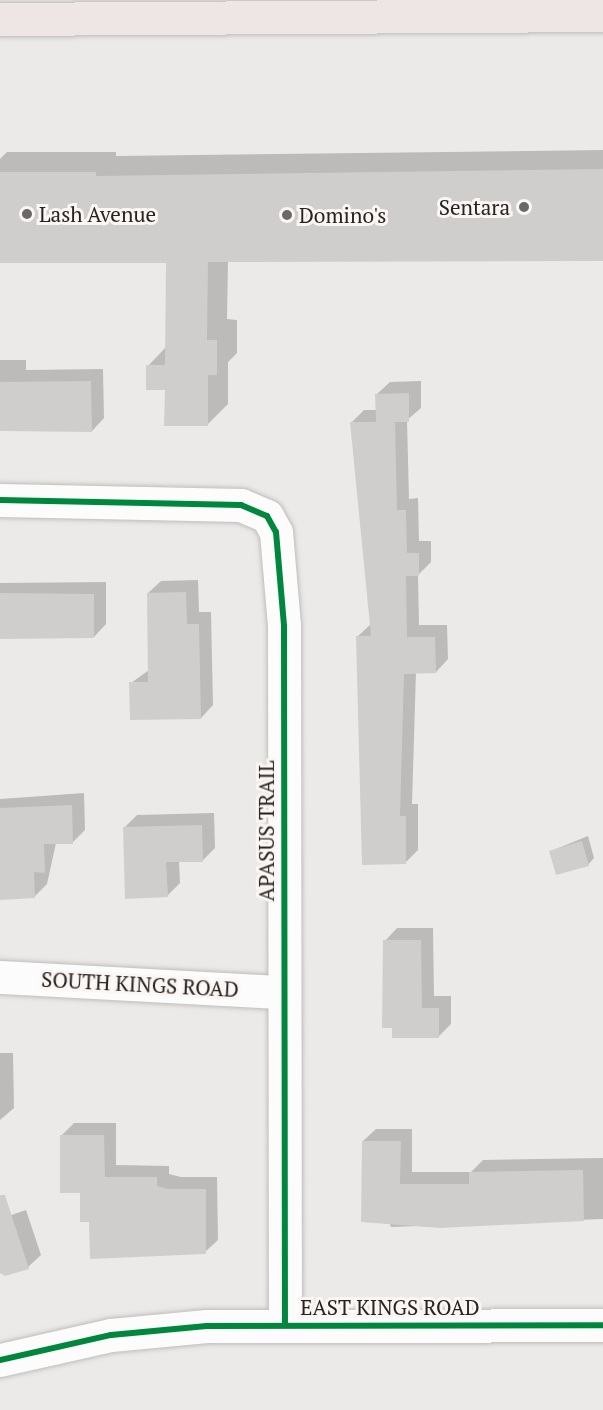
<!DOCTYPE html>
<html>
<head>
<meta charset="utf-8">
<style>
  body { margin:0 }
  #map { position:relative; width:603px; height:1410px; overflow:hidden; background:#eceae8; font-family:"PT Serif",serif }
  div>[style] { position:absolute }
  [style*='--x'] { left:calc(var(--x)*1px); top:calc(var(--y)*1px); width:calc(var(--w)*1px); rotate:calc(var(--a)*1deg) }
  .shadow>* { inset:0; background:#0003 }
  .building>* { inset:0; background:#d0cecd }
  .roads { filter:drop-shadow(0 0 2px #bfbdbb) drop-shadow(0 0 2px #bfbdbb) }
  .minor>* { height:33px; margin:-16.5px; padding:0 16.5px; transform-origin:16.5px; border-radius:16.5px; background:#fcfcfc }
  .major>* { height:33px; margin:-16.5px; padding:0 16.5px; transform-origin:16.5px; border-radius:16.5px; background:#eee6e5 }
  .cycleway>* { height:6px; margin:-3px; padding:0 3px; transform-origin:3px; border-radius:3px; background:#00873e }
  .dots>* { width:16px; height:16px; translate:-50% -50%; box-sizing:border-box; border:3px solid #fbf6f3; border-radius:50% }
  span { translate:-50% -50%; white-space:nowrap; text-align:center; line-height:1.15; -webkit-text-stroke:6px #fbf6f3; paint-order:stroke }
  .poi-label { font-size:21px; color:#262423 }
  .right { translate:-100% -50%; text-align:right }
  .left { translate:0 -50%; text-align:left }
  .street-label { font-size:21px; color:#262423 }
</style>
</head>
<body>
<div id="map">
  <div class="shadow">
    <i style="clip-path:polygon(603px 150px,603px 259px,228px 261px,227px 319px,237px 320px,237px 353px,228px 362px,228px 404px,207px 425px,148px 366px,167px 346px,168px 261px,0 261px,0 159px,7px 152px,116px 152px,116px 156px)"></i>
    <i style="clip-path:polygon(0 360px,26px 360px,26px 370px,103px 369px,104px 418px,92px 431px,0 430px)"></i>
    <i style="clip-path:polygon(421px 381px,421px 408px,407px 420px,409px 499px,418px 498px,419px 541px,431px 541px,431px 562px,418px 575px,419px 625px,447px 625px,448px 659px,436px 672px,416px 672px,412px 804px,418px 804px,418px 850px,405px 863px,357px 637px,371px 624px,352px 422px,364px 410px,377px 410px,377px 394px,390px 382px)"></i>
    <i style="clip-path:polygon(198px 580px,199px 612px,211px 612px,213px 705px,201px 718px,131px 683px,149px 670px,148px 593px,161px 581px)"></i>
    <i style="clip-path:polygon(106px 582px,106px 624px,94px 637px,0 637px,0 583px)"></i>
    <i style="clip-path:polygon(84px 793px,85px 830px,73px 842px,56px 843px,47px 884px,34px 897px,0 898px,0 799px)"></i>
    <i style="clip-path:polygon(214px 813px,215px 848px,203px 860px,179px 861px,180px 883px,167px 896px,124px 828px,137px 815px)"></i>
    <i style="clip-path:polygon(588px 836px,594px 858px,588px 865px,551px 851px)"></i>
    <i style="clip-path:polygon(397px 928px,433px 928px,434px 996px,451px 996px,451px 1024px,438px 1037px,394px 1037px,385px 941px)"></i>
    <i style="clip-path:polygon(0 1053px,13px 1053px,14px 1108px,0 1120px)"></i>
    <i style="clip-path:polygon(74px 1123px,116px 1123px,116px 1165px,169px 1166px,169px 1174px,181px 1177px,217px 1177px,218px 1240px,205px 1252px,91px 1221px,61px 1136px)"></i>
    <i style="clip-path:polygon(376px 1129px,412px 1129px,412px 1172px,471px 1172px,483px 1160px,603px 1158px,603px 1219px,391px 1227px,363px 1141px)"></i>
    <i style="clip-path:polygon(26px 1210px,41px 1255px,28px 1267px,0 1272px,0 1219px)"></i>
  </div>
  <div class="building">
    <i style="clip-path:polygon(603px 169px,603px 261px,208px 262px,207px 340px,217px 340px,217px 375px,208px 375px,208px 426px,164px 426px,165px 390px,146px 390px,146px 365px,165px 365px,166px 263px,0 263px,0 172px,96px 172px,96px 176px)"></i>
    <i style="clip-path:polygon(91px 381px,92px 432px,0 431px,0 382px)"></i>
    <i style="clip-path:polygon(409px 393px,409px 422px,395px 422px,397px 510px,406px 510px,407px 553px,419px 553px,419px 576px,406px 576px,407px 637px,435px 637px,436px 673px,404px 674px,400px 816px,406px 816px,406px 864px,362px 865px,356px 636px,371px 636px,350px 422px,376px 422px,375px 394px)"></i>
    <i style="clip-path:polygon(186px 592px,187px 624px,199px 624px,201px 719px,130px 720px,129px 682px,148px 682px,147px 593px)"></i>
    <i style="clip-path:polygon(0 593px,94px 594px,94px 638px,0 639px)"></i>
    <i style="clip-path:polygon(72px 805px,73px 844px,44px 844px,45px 873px,34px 872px,35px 898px,0 900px,0 808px)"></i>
    <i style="clip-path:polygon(202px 825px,203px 862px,166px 862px,168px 897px,125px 899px,123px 827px)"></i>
    <i style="clip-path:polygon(582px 841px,589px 866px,556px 875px,549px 851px)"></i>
    <i style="clip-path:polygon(383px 940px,421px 940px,422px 1008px,439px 1008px,439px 1038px,392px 1038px,392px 1028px,382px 1028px)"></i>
    <i style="clip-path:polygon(60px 1135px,104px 1135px,105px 1177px,157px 1177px,157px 1186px,168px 1189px,206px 1189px,206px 1254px,90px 1259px,89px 1222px,80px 1222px,80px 1193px,60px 1193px)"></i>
    <i style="clip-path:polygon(362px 1141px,401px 1141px,400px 1184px,469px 1184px,469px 1172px,583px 1170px,584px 1221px,440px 1228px,361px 1222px)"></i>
    <i style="clip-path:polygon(0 1195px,5px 1195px,29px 1269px,5px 1276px,0 1273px)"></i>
  </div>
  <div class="roads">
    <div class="minor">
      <i style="--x:0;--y:500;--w:241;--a:1.2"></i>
      <i style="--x:241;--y:505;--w:28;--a:23"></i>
      <i style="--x:267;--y:516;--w:18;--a:61"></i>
      <i style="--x:276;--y:532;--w:94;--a:85.1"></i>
      <i style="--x:284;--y:626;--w:698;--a:89.92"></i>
      <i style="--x:0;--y:977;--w:281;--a:3.1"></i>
      <i style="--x:0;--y:1360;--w:114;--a:-12.7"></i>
      <i style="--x:111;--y:1335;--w:96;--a:-5.4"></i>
      <i style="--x:207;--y:1326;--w:396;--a:-0.1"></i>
    </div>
    <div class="major">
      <i style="--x:0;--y:19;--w:603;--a:-0.38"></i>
    </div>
  </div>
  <div class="cycleway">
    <i style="--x:0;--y:500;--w:241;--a:1.2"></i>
    <i style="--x:241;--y:505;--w:28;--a:23"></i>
    <i style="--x:267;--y:516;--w:18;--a:61"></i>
    <i style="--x:276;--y:532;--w:94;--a:85.1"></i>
    <i style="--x:284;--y:626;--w:698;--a:89.92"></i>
    <i style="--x:0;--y:1360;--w:114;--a:-12.7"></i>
    <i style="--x:111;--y:1335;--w:96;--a:-5.4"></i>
    <i style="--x:207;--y:1326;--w:396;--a:-0.1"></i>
  </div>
  <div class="dots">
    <i style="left:524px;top:207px;background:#6b6968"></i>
    <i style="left:27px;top:214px;background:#6b6968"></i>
    <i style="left:287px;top:215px;background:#6b6968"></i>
  </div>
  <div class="poi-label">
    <span class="right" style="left:510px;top:207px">Sentara</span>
    <span class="left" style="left:39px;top:214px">Lash Avenue</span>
    <span class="left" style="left:299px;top:215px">Domino's</span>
  </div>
  <div class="street-label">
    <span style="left:266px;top:831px;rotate:-90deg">APASUS TRAIL</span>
    <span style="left:140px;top:984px;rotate:3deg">SOUTH KINGS ROAD</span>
    <span style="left:390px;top:1307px">EAST KINGS ROAD</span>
  </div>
</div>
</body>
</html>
